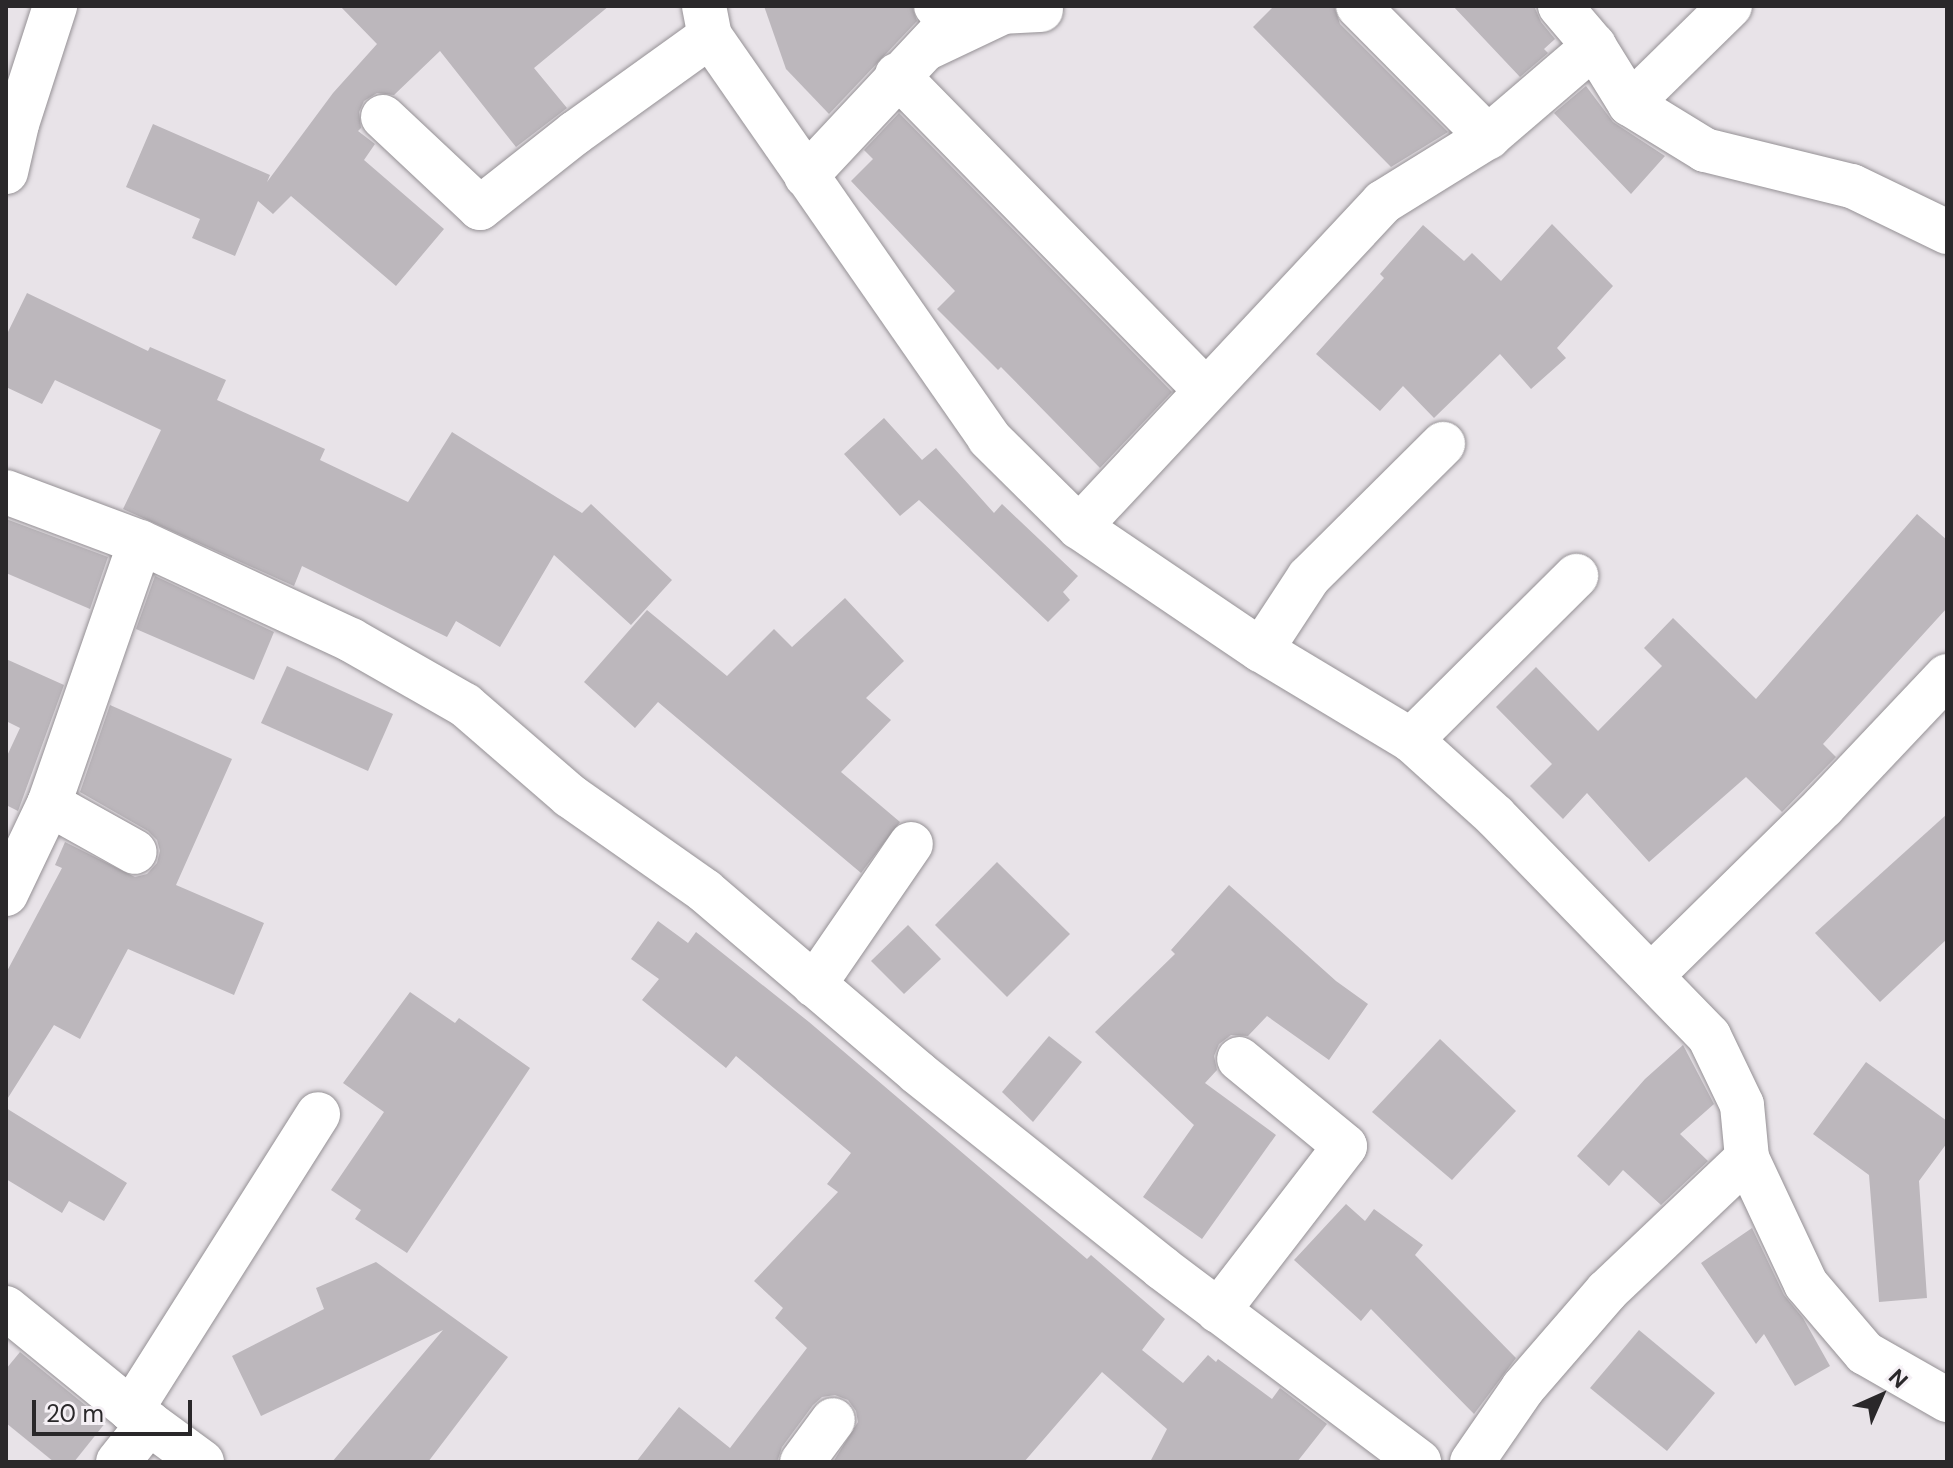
<!DOCTYPE html>
<html>
<head>
<meta charset="utf-8">
<style>
  body { margin:0 }
  #map { position:relative; width:1953px; height:1468px; overflow:hidden; background:#e8e3e8; font-family:"DM Sans",sans-serif }
  div>[style] { position:absolute }
  [style*='--x'] { left:calc(var(--x)*1px); top:calc(var(--y)*1px); width:calc(var(--w)*1px); rotate:calc(var(--a)*1deg) }
  .building>* { inset:0; background:#bcb7bc }
  .roads { filter:drop-shadow(0 0 2px #959195) drop-shadow(0 0 2px #959195) }
  .minor>* { height:44px; margin:-22px; padding:0 22px; transform-origin:22px; border-radius:22px; background:#fff }
  span { translate:-50% -50%; white-space:nowrap; text-align:center; line-height:1.15; -webkit-text-stroke:8px #f5f0f5; paint-order:stroke }
  .frame { position:absolute; inset:0; border:8px solid #2a282a; pointer-events:none }
  .north { position:absolute; left:1841px; top:1356px; width:80px; height:80px; -webkit-text-stroke:6px #f5f0f5; paint-order:stroke; rotate:45deg; font-size:22px; font-weight:700; line-height:32px; text-align:center; color:#2a282a }
  .north::after { content:''; display:block; margin:auto; width:28px; height:36px; background:#2a282a; clip-path:polygon(50% 0,100% 100%,50% 72%,0 100%) }
  .scale { position:absolute; left:32px; top:1400px; width:160px; height:36px; box-sizing:border-box; border:4px solid #2a282a; border-top:0; padding-left:10px; font-size:24px; line-height:28px; white-space:nowrap; color:#2a282a; -webkit-text-stroke:6px #f5f0f5; paint-order:stroke }
</style>
</head>
<body>
<div id="map">
  <div class="building">
    <i style="clip-path:polygon(340px 6px,609px 6px,534px 68px,567px 108px,516px 147px,440px 51px,394px 95px,377px 93px,364px 101px,359px 112px,361px 128px,358px 131px,375px 144px,364px 160px,444px 229px,396px 286px,291px 196px,273px 214px,258px 201px,235px 256px,192px 238px,200px 219px,126px 187px,153px 124px,270px 175px,267px 182px,333px 93px,377px 44px)"></i>
    <i style="clip-path:polygon(764px 6px,912px 6px,917px 21px,829px 114px,786px 69px)"></i>
    <i style="clip-path:polygon(1274px 6px,1334px 6px,1340px 24px,1448px 132px,1391px 167px,1253px 27px)"></i>
    <i style="clip-path:polygon(1453px 6px,1534px 6px,1541px 22px,1555px 39px,1544px 49px,1548px 53px,1520px 77px)"></i>
    <i style="clip-path:polygon(1586px 86px,1613px 122px,1665px 156px,1631px 194px,1554px 113px)"></i>
    <i style="clip-path:polygon(899px 113px,1172px 392px,1100px 468px,1001px 367px,998px 370px,937px 309px,955px 291px,851px 181px,873px 159px,864px 150px)"></i>
    <i style="clip-path:polygon(1552px 224px,1613px 286px,1557px 348px,1566px 358px,1531px 389px,1500px 354px,1434px 418px,1403px 386px,1380px 411px,1316px 354px,1384px 278px,1380px 274px,1423px 225px,1464px 261px,1472px 253px,1501px 281px)"></i>
    <i style="clip-path:polygon(27px 293px,148px 351px,150px 347px,226px 380px,217px 400px,325px 449px,320px 460px,408px 502px,452px 432px,582px 513px,591px 504px,672px 580px,631px 625px,554px 555px,500px 647px,456px 621px,447px 637px,302px 566px,294px 586px,123px 509px,161px 430px,55px 380px,42px 404px,6px 387px,6px 336px)"></i>
    <i style="clip-path:polygon(884px 418px,922px 460px,936px 448px,994px 513px,1002px 504px,1078px 576px,1063px 592px,1070px 600px,1048px 622px,919px 500px,900px 516px,844px 454px)"></i>
    <i style="clip-path:polygon(1917px 514px,1947px 540px,1947px 608px,1823px 744px,1836px 757px,1782px 812px,1746px 777px,1649px 862px,1587px 793px,1563px 819px,1530px 786px,1552px 764px,1496px 707px,1536px 667px,1598px 731px,1662px 666px,1644px 648px,1673px 618px,1756px 699px)"></i>
    <i style="clip-path:polygon(6px 519px,108px 557px,90px 609px,6px 573px)"></i>
    <i style="clip-path:polygon(155px 576px,274px 632px,254px 680px,136px 629px)"></i>
    <i style="clip-path:polygon(845px 598px,904px 661px,866px 698px,891px 720px,841px 772px,900px 822px,861px 873px,658px 702px,635px 728px,584px 682px,647px 610px,727px 676px,774px 629px,792px 647px)"></i>
    <i style="clip-path:polygon(6px 659px,64px 685px,18px 811px,6px 805px,6px 758px,20px 728px,6px 721px)"></i>
    <i style="clip-path:polygon(287px 666px,393px 714px,368px 771px,261px 723px)"></i>
    <i style="clip-path:polygon(110px 705px,232px 759px,176px 885px,264px 923px,234px 995px,128px 949px,80px 1039px,54px 1025px,6px 1101px,6px 973px,62px 868px,55px 865px,65px 842px,135px 877px,147px 874px,157px 863px,160px 851px,157px 840px,148px 831px,80px 792px)"></i>
    <i style="clip-path:polygon(1947px 814px,1947px 939px,1880px 1002px,1815px 933px)"></i>
    <i style="clip-path:polygon(997px 862px,1070px 934px,1007px 997px,935px 925px)"></i>
    <i style="clip-path:polygon(1229px 885px,1336px 981px,1368px 1004px,1329px 1060px,1267px 1016px,1248px 1036px,1231px 1035px,1219px 1044px,1214px 1056px,1217px 1070px,1205px 1083px,1276px 1135px,1202px 1239px,1143px 1197px,1194px 1125px,1095px 1032px,1175px 954px,1171px 950px)"></i>
    <i style="clip-path:polygon(658px 921px,688px 943px,696px 932px,809px 1022px,1087px 1259px,1091px 1255px,1165px 1319px,1142px 1350px,1183px 1383px,1208px 1355px,1216px 1362px,1218px 1359px,1272px 1399px,1280px 1388px,1327px 1424px,1297px 1462px,1150px 1462px,1167px 1429px,1102px 1372px,1024px 1462px,833px 1462px,858px 1422px,856px 1411px,848px 1400px,835px 1395px,822px 1397px,813px 1405px,782px 1447px,777px 1462px,636px 1462px,679px 1407px,730px 1448px,807px 1348px,775px 1318px,783px 1308px,754px 1281px,838px 1192px,827px 1184px,851px 1153px,736px 1056px,726px 1068px,642px 1000px,659px 979px,631px 959px)"></i>
    <i style="clip-path:polygon(908px 925px,941px 959px,904px 994px,871px 961px)"></i>
    <i style="clip-path:polygon(410px 992px,455px 1023px,459px 1018px,530px 1068px,407px 1253px,355px 1219px,361px 1210px,331px 1190px,384px 1112px,343px 1083px)"></i>
    <i style="clip-path:polygon(1049px 1036px,1082px 1062px,1033px 1122px,1002px 1092px)"></i>
    <i style="clip-path:polygon(1440px 1039px,1516px 1111px,1452px 1180px,1372px 1112px)"></i>
    <i style="clip-path:polygon(1683px 1045px,1714px 1104px,1680px 1134px,1708px 1161px,1661px 1205px,1623px 1170px,1609px 1186px,1577px 1156px,1645px 1079px)"></i>
    <i style="clip-path:polygon(1866px 1062px,1947px 1121px,1947px 1143px,1919px 1181px,1927px 1298px,1879px 1302px,1869px 1175px,1813px 1134px)"></i>
    <i style="clip-path:polygon(6px 1108px,127px 1183px,104px 1221px,69px 1201px,62px 1213px,6px 1179px)"></i>
    <i style="clip-path:polygon(1346px 1204px,1365px 1221px,1374px 1209px,1423px 1245px,1415px 1255px,1516px 1358px,1474px 1414px,1371px 1309px,1361px 1321px,1294px 1260px)"></i>
    <i style="clip-path:polygon(1752px 1228px,1784px 1295px,1803px 1318px,1830px 1366px,1795px 1386px,1764px 1334px,1756px 1344px,1701px 1263px)"></i>
    <i style="clip-path:polygon(376px 1262px,508px 1357px,428px 1462px,332px 1462px,443px 1330px,261px 1416px,232px 1356px,324px 1309px,316px 1288px)"></i>
    <i style="clip-path:polygon(1639px 1330px,1715px 1393px,1667px 1451px,1590px 1388px)"></i>
    <i style="clip-path:polygon(20px 1352px,106px 1422px,74px 1462px,54px 1462px,6px 1423px,6px 1369px)"></i>
  </div>
  <div class="roads">
    <div class="minor">
      <i style="--x:704;--y:6;--w:31;--a:79"></i>
      <i style="--x:710;--y:36;--w:489;--a:55.2"></i>
      <i style="--x:989;--y:438;--w:127;--a:44.7"></i>
      <i style="--x:1079;--y:527;--w:220;--a:34.1"></i>
      <i style="--x:1261;--y:650;--w:175;--a:31"></i>
      <i style="--x:1411;--y:740;--w:113;--a:42.1"></i>
      <i style="--x:1495;--y:816;--w:307;--a:45.8"></i>
      <i style="--x:1709;--y:1036;--w:76;--a:64.4"></i>
      <i style="--x:1742;--y:1105;--w:53;--a:84.6"></i>
      <i style="--x:1747;--y:1158;--w:139;--a:64.9"></i>
      <i style="--x:1806;--y:1284;--w:91;--a:49.5"></i>
      <i style="--x:1865;--y:1353;--w:95;--a:29.8"></i>
      <i style="--x:1358;--y:6;--w:185;--a:45.2"></i>
      <i style="--x:1560;--y:6;--w:52;--a:49.6"></i>
      <i style="--x:1594;--y:46;--w:68;--a:58.2"></i>
      <i style="--x:1630;--y:104;--w:88;--a:31.5"></i>
      <i style="--x:1705;--y:150;--w:151;--a:13.8"></i>
      <i style="--x:1852;--y:186;--w:106;--a:25.8"></i>
      <i style="--x:927;--y:48;--w:84;--a:-25.3"></i>
      <i style="--x:1003;--y:12;--w:38;--a:-3"></i>
      <i style="--x:897;--y:75;--w:441;--a:45.6"></i>
      <i style="--x:1630;--y:104;--w:140;--a:-44.4"></i>
      <i style="--x:383;--y:117;--w:133;--a:43.2"></i>
      <i style="--x:480;--y:208;--w:121;--a:-38.3"></i>
      <i style="--x:575;--y:133;--w:166;--a:-35.7"></i>
      <i style="--x:6;--y:172;--w:49;--a:-77.1"></i>
      <i style="--x:17;--y:124;--w:124;--a:-72.1"></i>
      <i style="--x:806;--y:176;--w:212;--a:-46.9"></i>
      <i style="--x:951;--y:21;--w:21;--a:-135"></i>
      <i style="--x:6;--y:492;--w:143;--a:20.5"></i>
      <i style="--x:140;--y:542;--w:233;--a:24.9"></i>
      <i style="--x:351;--y:640;--w:131;--a:29.7"></i>
      <i style="--x:465;--y:705;--w:139;--a:40.9"></i>
      <i style="--x:570;--y:796;--w:165;--a:35.1"></i>
      <i style="--x:705;--y:891;--w:280;--a:40.5"></i>
      <i style="--x:918;--y:1073;--w:312;--a:38.6"></i>
      <i style="--x:1162;--y:1268;--w:322;--a:37"></i>
      <i style="--x:1079;--y:527;--w:445;--a:-46.9"></i>
      <i style="--x:1383;--y:202;--w:123;--a:-31.8"></i>
      <i style="--x:1488;--y:137;--w:140;--a:-40.6"></i>
      <i style="--x:1261;--y:650;--w:87;--a:-56.7"></i>
      <i style="--x:1309;--y:577;--w:189;--a:-44.8"></i>
      <i style="--x:1411;--y:740;--w:233;--a:-44.8"></i>
      <i style="--x:49;--y:804;--w:98;--a:29.2"></i>
      <i style="--x:6;--y:894;--w:100;--a:-64.5"></i>
      <i style="--x:49;--y:804;--w:277;--a:-70.8"></i>
      <i style="--x:1652;--y:975;--w:241;--a:-44.5"></i>
      <i style="--x:1824;--y:806;--w:179;--a:-46.6"></i>
      <i style="--x:814;--y:985;--w:171;--a:-55.5"></i>
      <i style="--x:6;--y:1308;--w:161;--a:39.2"></i>
      <i style="--x:131;--y:1410;--w:88;--a:36.2"></i>
      <i style="--x:1218;--y:1311;--w:208;--a:-52.4"></i>
      <i style="--x:1345;--y:1146;--w:137;--a:-140.6"></i>
      <i style="--x:131;--y:1410;--w:350;--a:-57.7"></i>
      <i style="--x:118;--y:1462;--w:50;--a:-51.5"></i>
      <i style="--x:802;--y:1462;--w:52;--a:-53.6"></i>
      <i style="--x:1472;--y:1462;--w:90;--a:-55.4"></i>
      <i style="--x:1523;--y:1388;--w:128;--a:-49.1"></i>
      <i style="--x:1607;--y:1291;--w:193;--a:-43.5"></i>
    </div>
  </div>
  <div class="frame"></div>
  <div class="north">N</div>
  <div class="scale">20 m</div>
</div>
</body>
</html>
